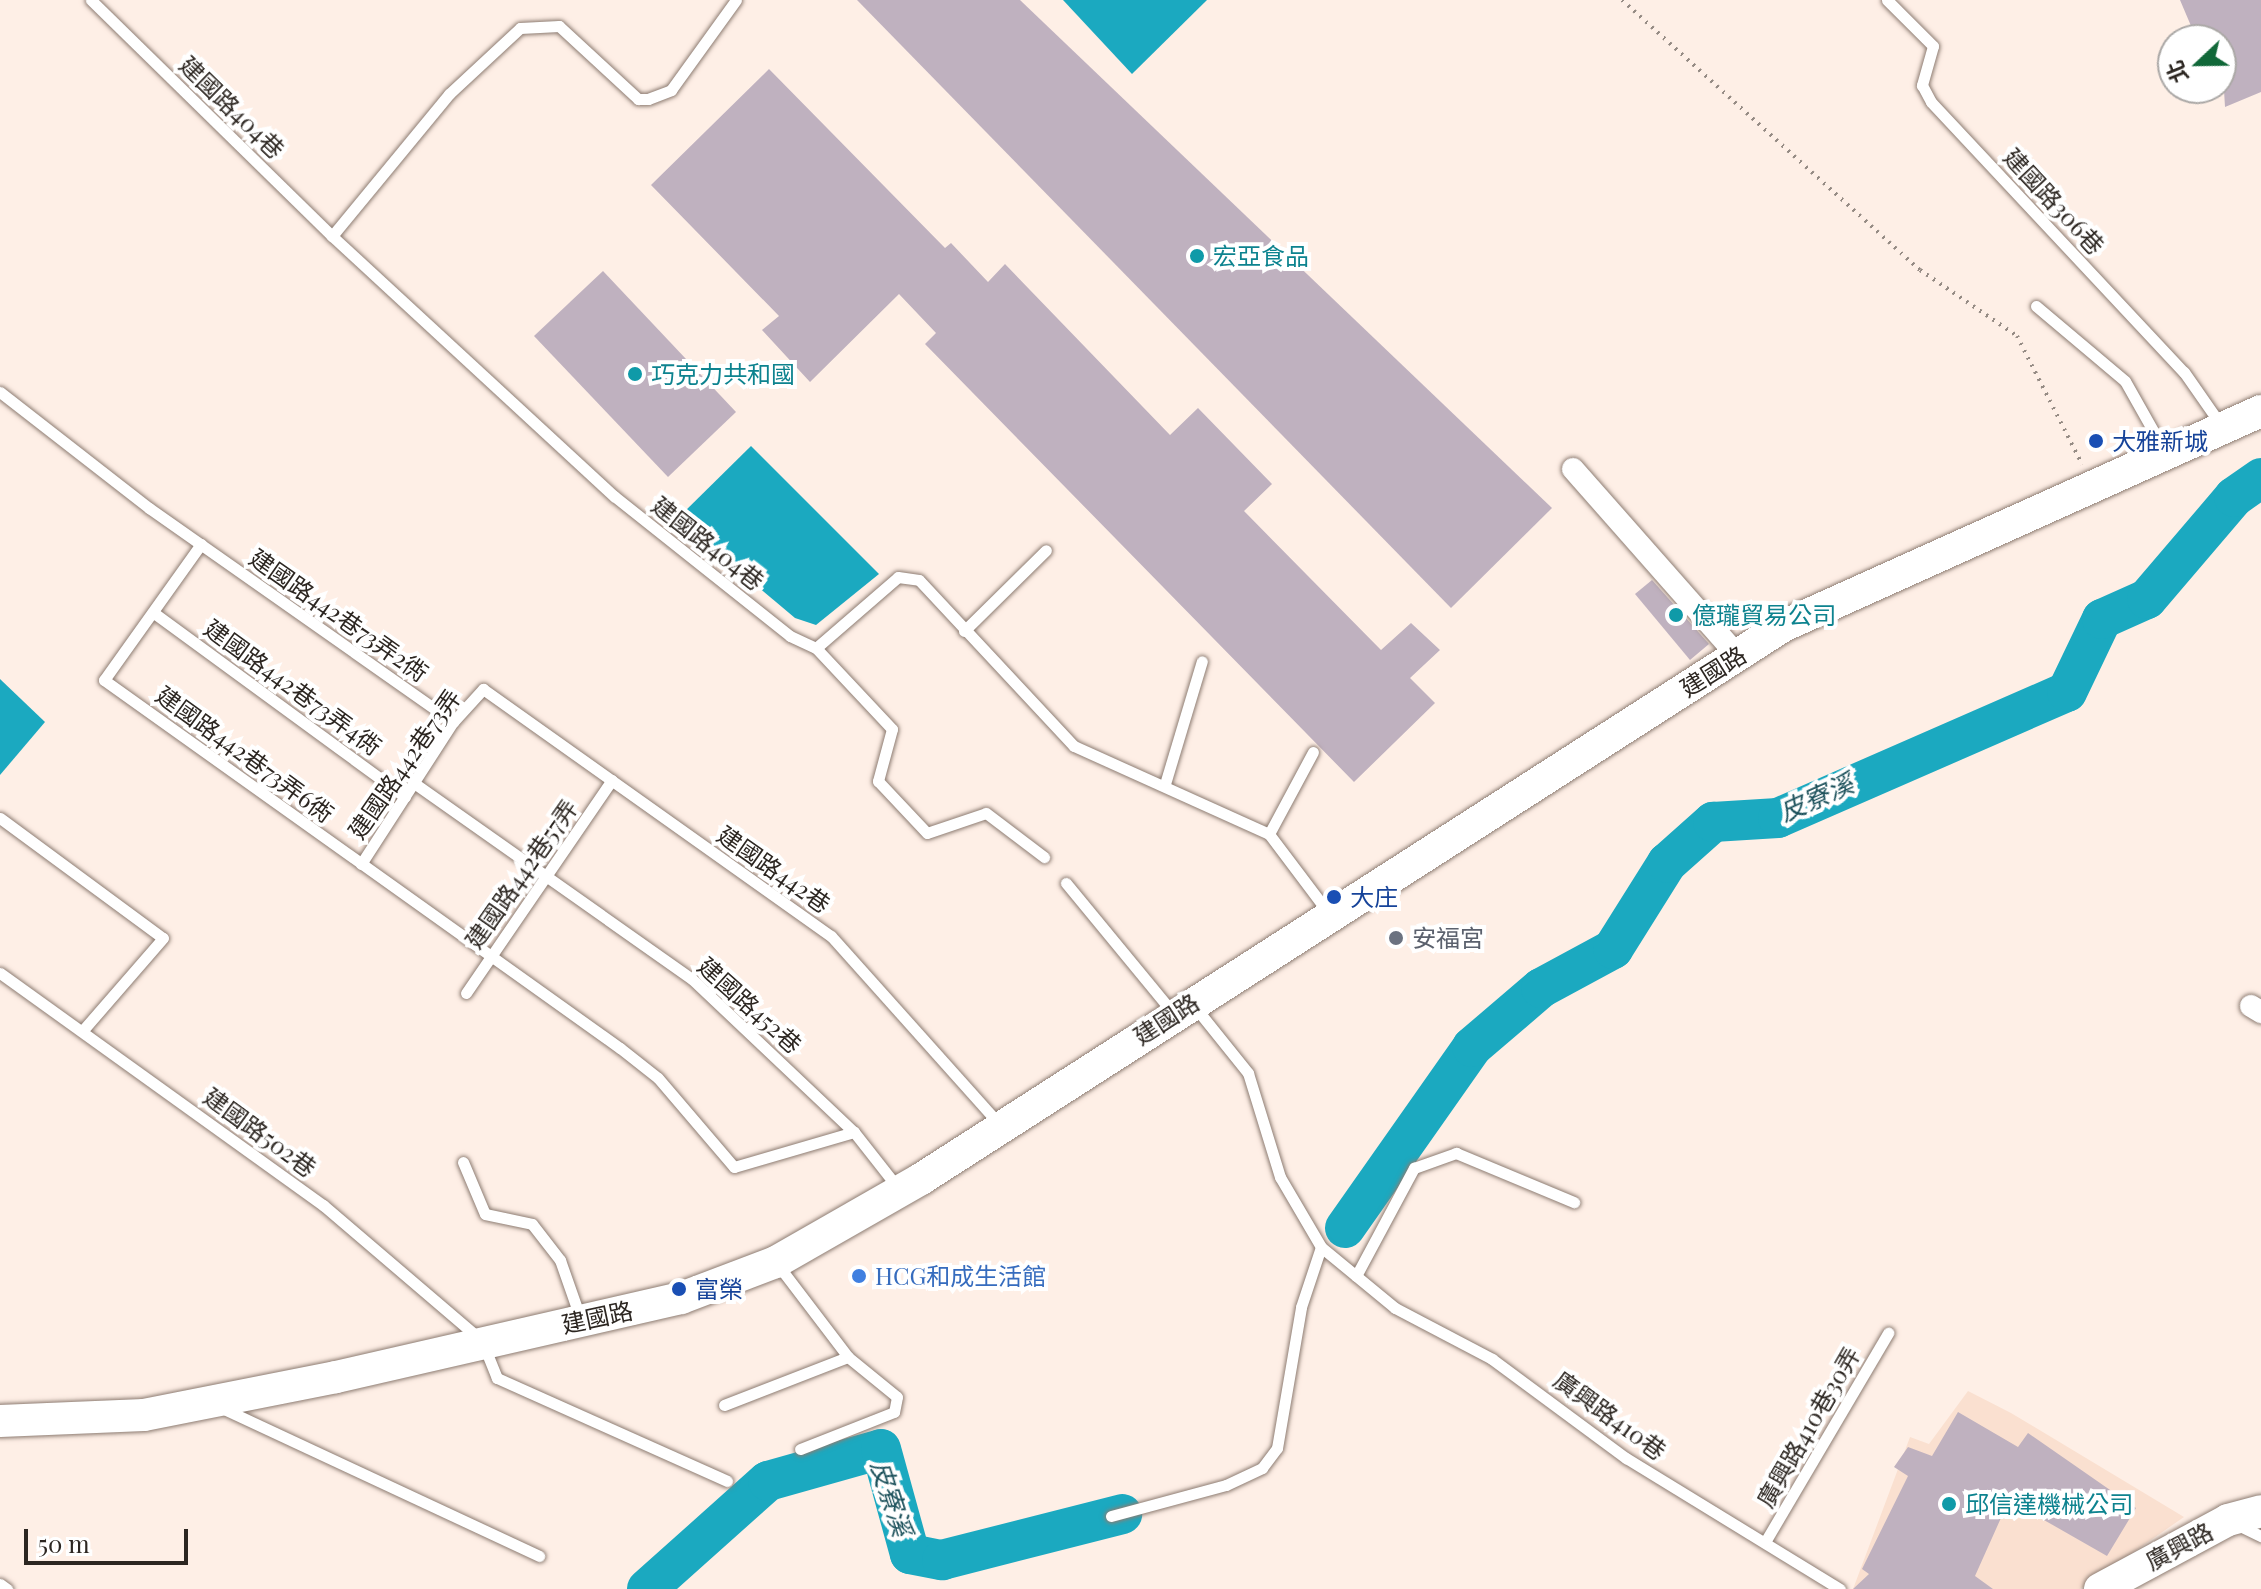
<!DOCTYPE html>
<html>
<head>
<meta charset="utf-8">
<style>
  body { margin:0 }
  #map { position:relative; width:2261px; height:1589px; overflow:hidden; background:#feefe6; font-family:"Playfair Display","Noto Sans TC",serif }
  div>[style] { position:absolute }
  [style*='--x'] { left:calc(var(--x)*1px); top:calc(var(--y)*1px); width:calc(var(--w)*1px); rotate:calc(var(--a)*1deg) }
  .built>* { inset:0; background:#fae0d0 }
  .water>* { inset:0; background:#1ba9c0 }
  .river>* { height:40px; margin:-20px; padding:0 20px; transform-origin:20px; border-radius:20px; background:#1ba9c0 }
  .building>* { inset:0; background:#bfb1bf }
  .path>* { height:4px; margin-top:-2px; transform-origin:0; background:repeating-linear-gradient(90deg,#958b84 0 2px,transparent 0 8px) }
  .roads { filter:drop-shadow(0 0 2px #8d7c72) drop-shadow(0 0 2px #8d7c72) }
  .lane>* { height:11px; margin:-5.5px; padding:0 5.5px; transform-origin:5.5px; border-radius:5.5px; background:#fff }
  .street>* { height:22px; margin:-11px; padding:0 11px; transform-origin:11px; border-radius:11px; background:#fff }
  .secondary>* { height:32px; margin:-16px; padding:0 16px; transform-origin:16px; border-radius:16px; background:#fff }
  .dots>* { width:22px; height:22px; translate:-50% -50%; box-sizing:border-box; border:4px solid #fff; border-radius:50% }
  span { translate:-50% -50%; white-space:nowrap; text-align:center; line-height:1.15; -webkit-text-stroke:8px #fff; paint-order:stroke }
  .street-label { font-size:24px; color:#2c2621 }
  .culture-label { font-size:24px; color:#0d838f }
  .left { translate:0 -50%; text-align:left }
  .transit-label { font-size:24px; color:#164399 }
  .worship-label { font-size:24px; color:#5b616d }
  .shop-label { font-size:24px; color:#366cbe }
  .water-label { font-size:26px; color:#1c515b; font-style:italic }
  .north { position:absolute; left:2157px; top:24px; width:80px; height:80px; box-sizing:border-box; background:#fff; border:2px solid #aba8a6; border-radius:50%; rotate:248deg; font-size:22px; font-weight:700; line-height:32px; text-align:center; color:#2c2621 }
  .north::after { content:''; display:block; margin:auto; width:28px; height:36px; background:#116839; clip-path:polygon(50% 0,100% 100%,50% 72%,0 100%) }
  .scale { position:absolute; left:24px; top:1529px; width:164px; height:36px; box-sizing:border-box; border:4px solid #2c2621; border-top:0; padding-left:10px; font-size:24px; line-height:28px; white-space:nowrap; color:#2c2621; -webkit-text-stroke:6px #fff; paint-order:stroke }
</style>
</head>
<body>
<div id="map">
  <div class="built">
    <i style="clip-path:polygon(1968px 1391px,2011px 1413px,2184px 1517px,2080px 1589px,1853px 1589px,1910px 1437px,1929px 1444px)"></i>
  </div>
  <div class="water">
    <i style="clip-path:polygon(1063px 0,1207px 0,1132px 74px)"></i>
    <i style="clip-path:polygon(751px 446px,879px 574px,816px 625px,795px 618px,677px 519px)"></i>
    <i style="clip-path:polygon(0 679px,45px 722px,0 775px)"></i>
  </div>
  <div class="river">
    <i style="--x:1345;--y:1228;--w:221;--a:-54.9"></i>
    <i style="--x:1472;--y:1047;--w:91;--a:-40.5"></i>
    <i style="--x:1541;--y:988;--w:82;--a:-28.4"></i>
    <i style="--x:1613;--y:949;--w:102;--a:-57.9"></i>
    <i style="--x:1667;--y:863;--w:62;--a:-41.7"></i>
    <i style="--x:1713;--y:822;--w:65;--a:-3.5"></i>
    <i style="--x:1778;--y:818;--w:315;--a:-23.6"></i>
    <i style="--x:2067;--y:692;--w:81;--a:-64.4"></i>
    <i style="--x:2102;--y:619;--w:49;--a:-24"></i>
    <i style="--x:2147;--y:599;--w:134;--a:-49.5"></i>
    <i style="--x:2234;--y:497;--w:33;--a:-35"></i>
    <i style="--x:647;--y:1589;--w:162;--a:-41.8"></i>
    <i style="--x:768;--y:1481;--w:117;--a:-15.8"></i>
    <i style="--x:881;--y:1449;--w:109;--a:74.6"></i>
    <i style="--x:910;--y:1554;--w:33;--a:11"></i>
    <i style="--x:942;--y:1560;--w:186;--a:-14.3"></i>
  </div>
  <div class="building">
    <i style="clip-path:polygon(857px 0,1020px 0,1552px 508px,1451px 608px)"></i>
    <i style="clip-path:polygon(2180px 0,2261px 0,2261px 92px,2225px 107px,2221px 40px,2197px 40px)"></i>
    <i style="clip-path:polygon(769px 69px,945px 248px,951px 243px,988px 282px,1005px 264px,1170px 435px,1198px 408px,1272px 484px,1244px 511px,1381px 650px,1411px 623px,1440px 650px,1410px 678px,1435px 703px,1354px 782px,925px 344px,936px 333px,899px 294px,810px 382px,762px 330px,779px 316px,651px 185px)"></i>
    <i style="clip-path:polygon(603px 271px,736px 412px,668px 477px,534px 336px)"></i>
    <i style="clip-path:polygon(1652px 580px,1709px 644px,1690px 660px,1635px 594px)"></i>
    <i style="clip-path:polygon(1958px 1412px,2018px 1447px,2028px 1433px,2136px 1508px,2107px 1556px,2009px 1500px,1975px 1576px,1993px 1589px,1853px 1589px,1869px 1574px,1862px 1569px,1908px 1476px,1894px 1467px,1908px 1447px,1932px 1456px)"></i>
  </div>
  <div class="path">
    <i style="--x:1622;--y:0;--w:402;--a:42.2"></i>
    <i style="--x:1920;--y:270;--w:117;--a:34.2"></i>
    <i style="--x:2017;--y:336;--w:144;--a:63.1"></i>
  </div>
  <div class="roads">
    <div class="lane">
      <i style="--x:91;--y:0;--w:337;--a:44.4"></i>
      <i style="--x:332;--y:236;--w:384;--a:42.7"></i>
      <i style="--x:614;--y:496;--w:225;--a:38.5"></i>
      <i style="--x:790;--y:636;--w:29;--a:25"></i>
      <i style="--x:816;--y:648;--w:108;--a:-40.9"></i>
      <i style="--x:898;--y:577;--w:21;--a:8"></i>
      <i style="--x:919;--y:580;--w:227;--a:47"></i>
      <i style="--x:1074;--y:746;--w:214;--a:24.3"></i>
      <i style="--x:1269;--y:834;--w:101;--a:53"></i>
      <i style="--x:1887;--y:0;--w:65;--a:45"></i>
      <i style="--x:1933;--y:46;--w:41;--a:105.8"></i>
      <i style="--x:1922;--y:85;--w:19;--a:62"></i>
      <i style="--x:1931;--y:102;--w:370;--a:46.9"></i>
      <i style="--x:2184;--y:372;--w:65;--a:55.1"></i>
      <i style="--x:332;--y:236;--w:184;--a:-50.5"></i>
      <i style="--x:449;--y:94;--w:97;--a:-42.9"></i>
      <i style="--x:520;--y:28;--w:39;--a:-3"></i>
      <i style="--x:559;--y:26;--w:108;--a:42.7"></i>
      <i style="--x:638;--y:99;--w:10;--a:0"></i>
      <i style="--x:648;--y:99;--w:25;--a:-21"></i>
      <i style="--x:671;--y:90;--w:111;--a:-54.2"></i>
      <i style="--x:2036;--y:306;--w:116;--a:40.1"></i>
      <i style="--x:2125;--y:381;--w:81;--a:60.6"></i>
      <i style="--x:0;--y:392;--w:189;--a:37.9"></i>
      <i style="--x:149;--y:508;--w:372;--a:35.1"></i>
      <i style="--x:201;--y:544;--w:167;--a:125.5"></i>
      <i style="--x:104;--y:680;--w:634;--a:35.5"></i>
      <i style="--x:620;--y:1048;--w:48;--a:38.3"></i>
      <i style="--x:658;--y:1078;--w:117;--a:49.5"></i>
      <i style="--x:734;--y:1167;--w:125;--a:-16.3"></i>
      <i style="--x:154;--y:613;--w:311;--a:36.2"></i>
      <i style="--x:964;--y:631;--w:115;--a:-44.6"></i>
      <i style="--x:816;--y:648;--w:111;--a:46.8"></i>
      <i style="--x:892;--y:729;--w:54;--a:105.1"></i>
      <i style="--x:878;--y:781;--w:71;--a:46.7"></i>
      <i style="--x:927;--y:833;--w:62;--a:-18.7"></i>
      <i style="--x:986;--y:813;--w:73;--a:37.2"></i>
      <i style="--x:414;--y:783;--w:340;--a:35.2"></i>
      <i style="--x:692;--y:979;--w:223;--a:43.4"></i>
      <i style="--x:854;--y:1132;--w:71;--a:51.8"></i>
      <i style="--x:1165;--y:784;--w:128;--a:-73.3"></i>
      <i style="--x:0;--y:818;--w:202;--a:36.4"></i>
      <i style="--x:163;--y:938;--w:122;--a:131"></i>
      <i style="--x:1269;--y:834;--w:93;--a:-61.8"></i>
      <i style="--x:361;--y:864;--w:169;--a:-57.1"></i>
      <i style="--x:453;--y:722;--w:45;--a:-47.7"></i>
      <i style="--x:483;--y:689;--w:427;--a:35.4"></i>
      <i style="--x:831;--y:936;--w:254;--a:48.2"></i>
      <i style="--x:1066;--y:883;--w:170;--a:50.5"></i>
      <i style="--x:0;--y:973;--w:398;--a:35.7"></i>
      <i style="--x:323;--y:1205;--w:209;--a:40.5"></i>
      <i style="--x:482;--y:1341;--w:40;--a:68"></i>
      <i style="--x:497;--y:1378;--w:252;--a:24.1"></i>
      <i style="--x:466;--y:993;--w:258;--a:-55.6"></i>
      <i style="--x:1195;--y:1007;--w:85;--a:51.2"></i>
      <i style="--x:1248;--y:1073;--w:109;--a:72.9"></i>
      <i style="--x:1280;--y:1177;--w:81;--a:59.6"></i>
      <i style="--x:1321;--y:1247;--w:96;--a:39.5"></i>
      <i style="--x:1395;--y:1308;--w:110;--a:27.7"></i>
      <i style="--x:1492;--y:1359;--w:167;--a:36.5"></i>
      <i style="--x:1626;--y:1458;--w:251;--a:31.5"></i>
      <i style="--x:463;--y:1162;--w:56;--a:67.1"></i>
      <i style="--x:485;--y:1214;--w:48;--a:12"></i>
      <i style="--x:532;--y:1224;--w:46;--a:52.1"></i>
      <i style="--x:560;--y:1260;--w:60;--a:70.7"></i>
      <i style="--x:778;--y:1265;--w:116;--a:52.7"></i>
      <i style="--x:848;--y:1357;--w:63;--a:39.2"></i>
      <i style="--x:897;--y:1397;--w:15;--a:101"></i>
      <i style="--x:894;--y:1412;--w:101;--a:158.5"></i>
      <i style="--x:1356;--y:1276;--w:123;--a:-61.8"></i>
      <i style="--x:1414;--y:1168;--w:45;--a:-19.7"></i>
      <i style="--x:1456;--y:1153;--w:128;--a:22.6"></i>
      <i style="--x:724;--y:1405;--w:133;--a:-21.2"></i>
      <i style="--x:222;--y:1408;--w:350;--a:25"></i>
      <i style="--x:1111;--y:1516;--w:119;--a:-15.1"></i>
      <i style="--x:1226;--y:1485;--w:40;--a:-25"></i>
      <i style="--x:1262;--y:1468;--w:25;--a:-53"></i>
      <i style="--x:1277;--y:1448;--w:143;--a:-80.3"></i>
      <i style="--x:1301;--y:1307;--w:63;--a:-71.6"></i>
      <i style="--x:2236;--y:1524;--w:28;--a:26"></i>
      <i style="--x:1765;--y:1542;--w:243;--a:-59.5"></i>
      <i style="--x:0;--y:1584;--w:9;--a:36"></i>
    </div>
    <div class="street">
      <i style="--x:1573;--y:469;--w:251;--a:48.6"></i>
      <i style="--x:2251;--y:1006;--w:12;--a:31"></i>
    </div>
    <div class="secondary">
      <i style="--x:0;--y:1421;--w:144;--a:-2.4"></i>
      <i style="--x:144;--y:1415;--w:196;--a:-11.2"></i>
      <i style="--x:336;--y:1377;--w:354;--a:-12.9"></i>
      <i style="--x:681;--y:1298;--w:102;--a:-20.8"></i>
      <i style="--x:776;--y:1262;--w:167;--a:-29.8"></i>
      <i style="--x:921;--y:1179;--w:1024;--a:-32.68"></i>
      <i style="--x:1783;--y:626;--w:524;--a:-24.22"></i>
      <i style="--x:2100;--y:1589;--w:145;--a:-28.3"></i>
      <i style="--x:2228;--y:1520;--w:34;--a:-15"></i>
    </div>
  </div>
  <div class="dots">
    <i style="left:1197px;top:256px;background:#0f9aa8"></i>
    <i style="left:635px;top:374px;background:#0f9aa8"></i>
    <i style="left:2096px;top:441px;background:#1a4fb4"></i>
    <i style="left:1676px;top:615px;background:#0f9aa8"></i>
    <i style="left:1334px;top:897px;background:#1a4fb4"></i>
    <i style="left:1396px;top:938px;background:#6b7280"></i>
    <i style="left:859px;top:1276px;background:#3f7fe0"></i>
    <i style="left:679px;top:1289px;background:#1a4fb4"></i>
    <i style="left:1949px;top:1504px;background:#0f9aa8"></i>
  </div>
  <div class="street-label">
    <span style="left:232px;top:107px;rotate:44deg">建國路404巷</span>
    <span style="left:2054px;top:201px;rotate:47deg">建國路306巷</span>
    <span style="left:708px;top:543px;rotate:38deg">建國路404巷</span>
    <span style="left:339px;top:615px;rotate:35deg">建國路442巷73弄2衖</span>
    <span style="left:1713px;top:671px;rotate:-32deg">建國路</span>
    <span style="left:293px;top:687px;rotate:36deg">建國路442巷73弄4衖</span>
    <span style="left:245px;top:754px;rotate:36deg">建國路442巷73弄6衖</span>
    <span style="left:404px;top:764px;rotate:-55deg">建國路442巷73弄</span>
    <span style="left:774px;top:869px;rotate:35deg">建國路442巷</span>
    <span style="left:521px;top:874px;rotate:-55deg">建國路442巷57弄</span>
    <span style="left:750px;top:1005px;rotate:42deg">建國路452巷</span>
    <span style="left:1166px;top:1019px;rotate:-33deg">建國路</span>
    <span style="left:260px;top:1132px;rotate:36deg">建國路502巷</span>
    <span style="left:597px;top:1317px;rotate:-12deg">建國路</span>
    <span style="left:1610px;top:1415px;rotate:36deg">廣興路410巷</span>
    <span style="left:1808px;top:1427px;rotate:-60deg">廣興路410巷30弄</span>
    <span style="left:2179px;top:1546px;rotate:-28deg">廣興路</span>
  </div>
  <div class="culture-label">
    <span class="left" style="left:1213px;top:256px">宏亞食品</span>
    <span class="left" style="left:651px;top:374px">巧克力共和國</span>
    <span class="left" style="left:1692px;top:615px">億瓏貿易公司</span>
    <span class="left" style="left:1965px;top:1504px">邱信達機械公司</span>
  </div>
  <div class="transit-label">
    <span class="left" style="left:2112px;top:441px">大雅新城</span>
    <span class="left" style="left:1350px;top:897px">大庄</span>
    <span class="left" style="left:695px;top:1289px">富榮</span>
  </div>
  <div class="worship-label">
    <span class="left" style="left:1412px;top:938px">安福宮</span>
  </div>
  <div class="shop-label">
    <span class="left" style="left:875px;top:1276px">HCG和成生活館</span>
  </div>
  <div class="water-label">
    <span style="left:1816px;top:797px;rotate:-24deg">皮寮溪</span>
    <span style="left:892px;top:1498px;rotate:72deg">皮寮溪</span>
  </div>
  <div class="north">北</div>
  <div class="scale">50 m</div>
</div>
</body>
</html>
